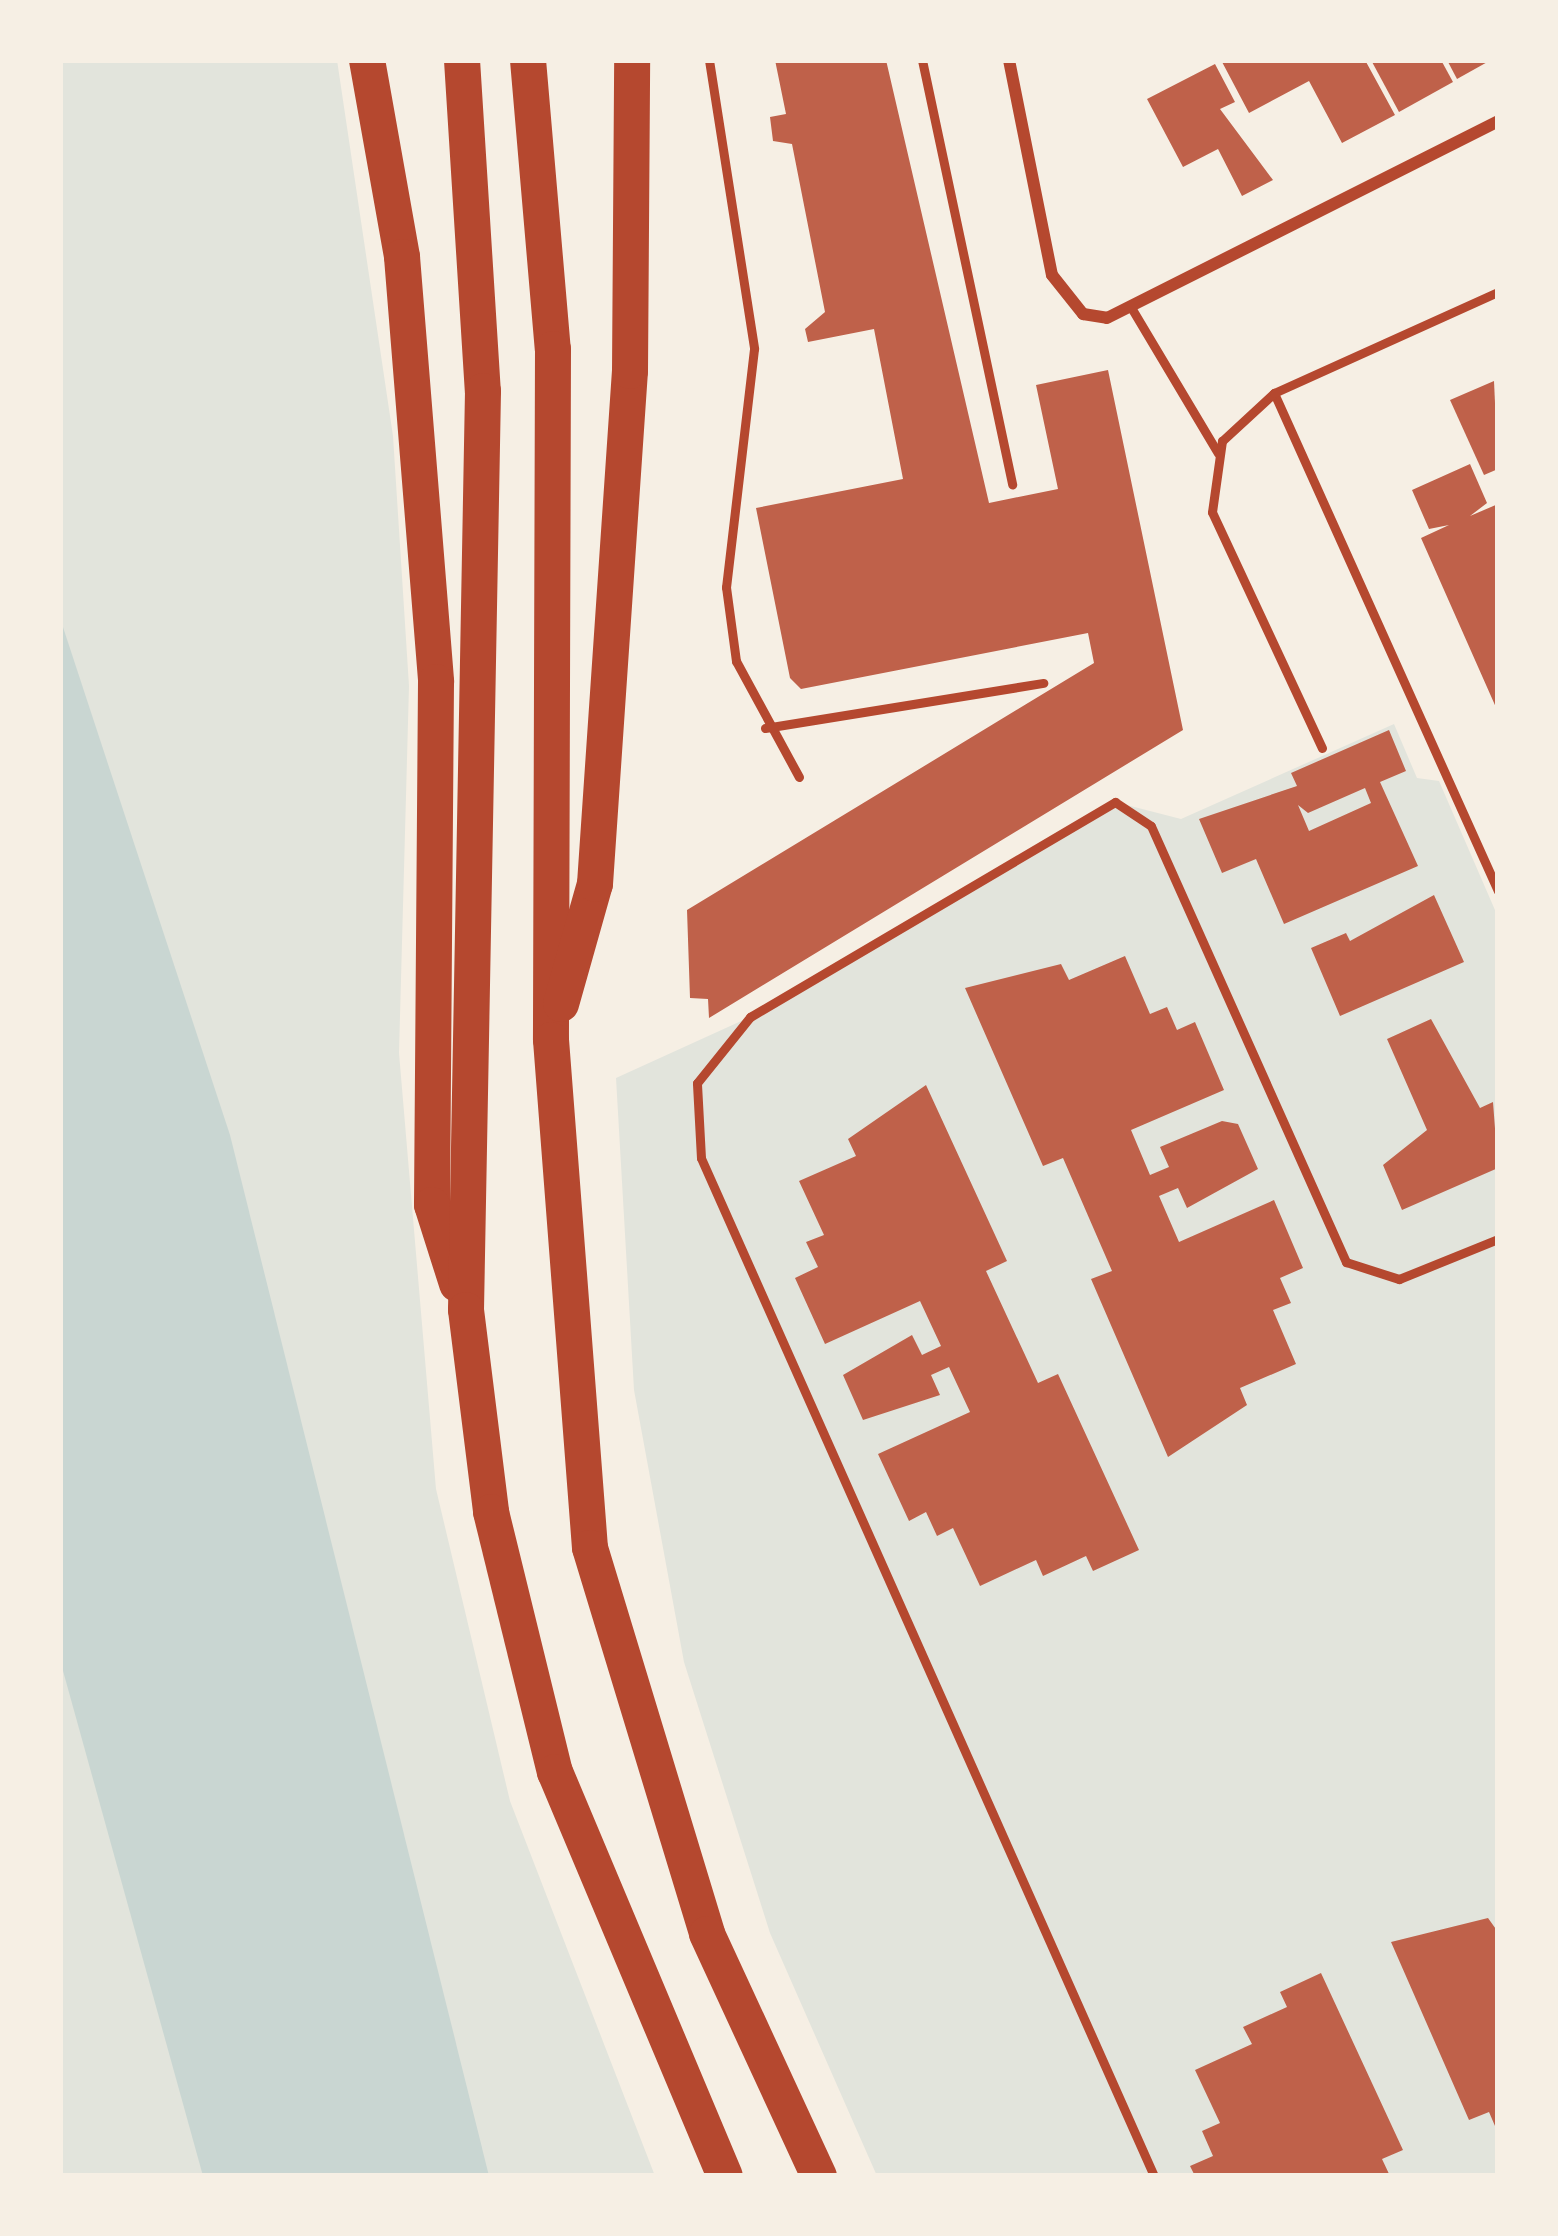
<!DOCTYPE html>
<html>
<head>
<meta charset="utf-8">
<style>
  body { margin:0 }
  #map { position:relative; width:1558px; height:2236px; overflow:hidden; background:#f6efe4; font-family:"Alegreya Sans",sans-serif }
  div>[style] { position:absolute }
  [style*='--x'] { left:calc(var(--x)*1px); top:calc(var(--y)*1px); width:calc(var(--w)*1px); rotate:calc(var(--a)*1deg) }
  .green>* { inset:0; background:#e2e4dc }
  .water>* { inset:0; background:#c9d6d2 }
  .building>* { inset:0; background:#bf614a }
  .service>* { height:9px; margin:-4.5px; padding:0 4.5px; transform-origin:4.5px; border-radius:4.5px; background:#b5482f }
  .minor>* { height:12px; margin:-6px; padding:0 6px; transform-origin:6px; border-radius:6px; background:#b5482f }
  .motorway>* { height:36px; margin:-18px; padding:0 18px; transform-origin:18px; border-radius:18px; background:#b5482f }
  span { translate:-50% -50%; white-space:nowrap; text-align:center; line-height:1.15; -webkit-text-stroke:9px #f6efe4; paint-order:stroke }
  .frame { position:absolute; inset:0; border:63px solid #f6efe4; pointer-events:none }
</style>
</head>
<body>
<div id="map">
  <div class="green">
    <i style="clip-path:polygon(60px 60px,337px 60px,393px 436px,409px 686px,399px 1053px,436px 1489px,510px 1801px,655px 2176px,60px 2176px)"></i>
    <i style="clip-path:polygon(1394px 724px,1417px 778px,1439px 781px,1498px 917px,1498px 2176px,877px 2176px,770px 1933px,684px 1662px,634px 1390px,616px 1078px,750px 1017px,1115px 802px,1181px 819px)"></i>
  </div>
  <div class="water">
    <i style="clip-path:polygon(60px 618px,230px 1135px,489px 2176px,203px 2176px,60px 1660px)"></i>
  </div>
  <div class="building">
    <i style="clip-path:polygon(775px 60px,886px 60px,989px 503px,1058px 489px,1036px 385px,1108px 370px,1183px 730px,709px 1018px,708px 999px,690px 998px,687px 910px,1094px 663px,1088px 633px,801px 689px,790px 678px,756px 508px,903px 479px,874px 329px,808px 342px,805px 329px,825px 312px,792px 144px,773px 141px,770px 117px,786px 114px)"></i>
    <i style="clip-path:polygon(1221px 60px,1365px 60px,1395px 115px,1342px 143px,1309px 81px,1249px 113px)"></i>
    <i style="clip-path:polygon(1371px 60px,1441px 60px,1453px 82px,1399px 112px)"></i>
    <i style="clip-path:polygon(1447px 60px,1491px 60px,1457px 79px)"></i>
    <i style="clip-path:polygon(1215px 64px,1235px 102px,1220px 109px,1273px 180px,1242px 196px,1218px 149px,1183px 167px,1147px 99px)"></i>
    <i style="clip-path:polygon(1494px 381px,1498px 469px,1484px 475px,1450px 400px)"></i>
    <i style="clip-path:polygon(1470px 464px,1487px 503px,1470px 516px,1498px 504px,1498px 712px,1421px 538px,1449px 525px,1429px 529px,1412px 490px)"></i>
    <i style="clip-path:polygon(evenodd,1389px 730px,1406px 771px,1380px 782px,1418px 866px,1284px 924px,1256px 859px,1222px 873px,1199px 819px,1297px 786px,1291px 773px,1389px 730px,1365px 788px,1371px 803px,1309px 831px,1298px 805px,1308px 813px,1365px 788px)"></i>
    <i style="clip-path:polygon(1434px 895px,1464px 962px,1340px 1016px,1311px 948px,1346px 933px,1350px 941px)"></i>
    <i style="clip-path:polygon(1125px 956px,1150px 1014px,1167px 1007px,1177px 1030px,1195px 1022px,1224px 1090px,1131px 1130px,1150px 1175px,1169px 1167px,1160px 1147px,1222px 1121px,1238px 1124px,1258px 1169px,1187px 1208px,1178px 1188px,1159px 1196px,1179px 1242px,1274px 1200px,1303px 1268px,1280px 1278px,1291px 1303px,1273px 1310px,1296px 1364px,1240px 1388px,1247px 1405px,1168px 1457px,1091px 1279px,1112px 1271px,1063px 1158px,1043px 1166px,965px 988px,1061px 964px,1069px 980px)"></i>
    <i style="clip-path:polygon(1431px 1019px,1480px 1108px,1493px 1102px,1498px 1168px,1402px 1210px,1383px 1165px,1427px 1130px,1387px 1039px)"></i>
    <i style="clip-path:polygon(926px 1085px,1007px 1261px,986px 1271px,1038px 1383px,1058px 1374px,1139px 1550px,1093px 1571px,1086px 1556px,1043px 1576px,1036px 1560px,980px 1586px,953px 1528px,937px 1536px,926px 1512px,909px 1521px,878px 1454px,970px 1412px,949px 1367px,931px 1375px,940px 1395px,863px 1420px,843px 1375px,912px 1335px,922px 1355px,941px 1346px,920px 1301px,825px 1344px,795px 1278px,818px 1267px,806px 1242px,824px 1235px,799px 1181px,856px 1156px,848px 1139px)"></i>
    <i style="clip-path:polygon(1488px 1918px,1498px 1932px,1498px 2133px,1489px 2112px,1469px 2120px,1391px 1942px)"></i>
    <i style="clip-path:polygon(1321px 1973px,1403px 2150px,1382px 2159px,1390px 2176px,1195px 2176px,1190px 2166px,1213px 2156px,1202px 2131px,1220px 2123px,1195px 2070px,1252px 2044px,1243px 2027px,1287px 2007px,1280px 1992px)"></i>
  </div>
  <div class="service">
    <i style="--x:709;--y:60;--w:292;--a:81.1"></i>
    <i style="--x:754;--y:349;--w:240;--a:96.7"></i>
    <i style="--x:726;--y:587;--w:75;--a:82.3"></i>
    <i style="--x:736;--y:661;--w:132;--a:61.5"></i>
    <i style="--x:922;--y:60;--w:434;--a:78"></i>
    <i style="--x:1132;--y:309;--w:168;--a:59.2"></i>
    <i style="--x:1274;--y:393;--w:546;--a:65.78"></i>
    <i style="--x:765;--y:728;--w:282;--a:-9.2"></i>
    <i style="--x:1322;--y:748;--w:260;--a:-115"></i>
    <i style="--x:1212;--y:512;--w:72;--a:-82"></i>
    <i style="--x:1222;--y:441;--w:71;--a:-42.7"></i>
    <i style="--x:1274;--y:393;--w:246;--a:-24.3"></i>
    <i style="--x:1154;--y:2176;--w:1114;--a:-113.99"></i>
    <i style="--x:701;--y:1158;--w:75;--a:-93.1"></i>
    <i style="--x:697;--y:1083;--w:85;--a:-51.2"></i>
    <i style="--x:750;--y:1017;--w:424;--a:-30.5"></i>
    <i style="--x:1115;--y:802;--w:43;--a:33.7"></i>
    <i style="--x:1151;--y:826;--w:478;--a:65.9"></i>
    <i style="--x:1346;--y:1262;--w:56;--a:17.8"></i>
    <i style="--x:1399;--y:1279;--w:107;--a:-22"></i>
  </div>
  <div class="minor">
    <i style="--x:1009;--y:60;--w:219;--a:78.7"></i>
    <i style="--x:1052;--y:275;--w:50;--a:51.5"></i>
    <i style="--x:1083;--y:314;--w:24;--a:9"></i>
    <i style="--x:1107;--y:318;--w:438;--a:-26.7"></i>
  </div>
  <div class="motorway">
    <i style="--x:367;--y:60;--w:200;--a:79.9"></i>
    <i style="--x:402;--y:257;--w:426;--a:85.4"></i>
    <i style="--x:436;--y:682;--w:523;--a:90.44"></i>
    <i style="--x:432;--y:1205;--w:83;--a:72.4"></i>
    <i style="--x:462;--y:60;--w:332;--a:86.4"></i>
    <i style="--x:483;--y:391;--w:919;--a:91.06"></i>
    <i style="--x:466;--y:1310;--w:204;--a:82.9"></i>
    <i style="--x:491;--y:1512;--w:268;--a:76.2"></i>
    <i style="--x:555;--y:1772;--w:438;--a:67.2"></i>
    <i style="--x:528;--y:60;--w:290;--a:85.1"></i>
    <i style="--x:553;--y:349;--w:691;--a:90.17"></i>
    <i style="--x:551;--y:1040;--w:509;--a:85.61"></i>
    <i style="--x:590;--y:1548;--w:403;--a:73.1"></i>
    <i style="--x:707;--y:1934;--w:267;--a:65.2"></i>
    <i style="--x:561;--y:1004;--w:125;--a:-74.2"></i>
    <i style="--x:595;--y:884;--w:514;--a:-86.1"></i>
    <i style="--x:630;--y:371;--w:311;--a:-89.6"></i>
  </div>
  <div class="frame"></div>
</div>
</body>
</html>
